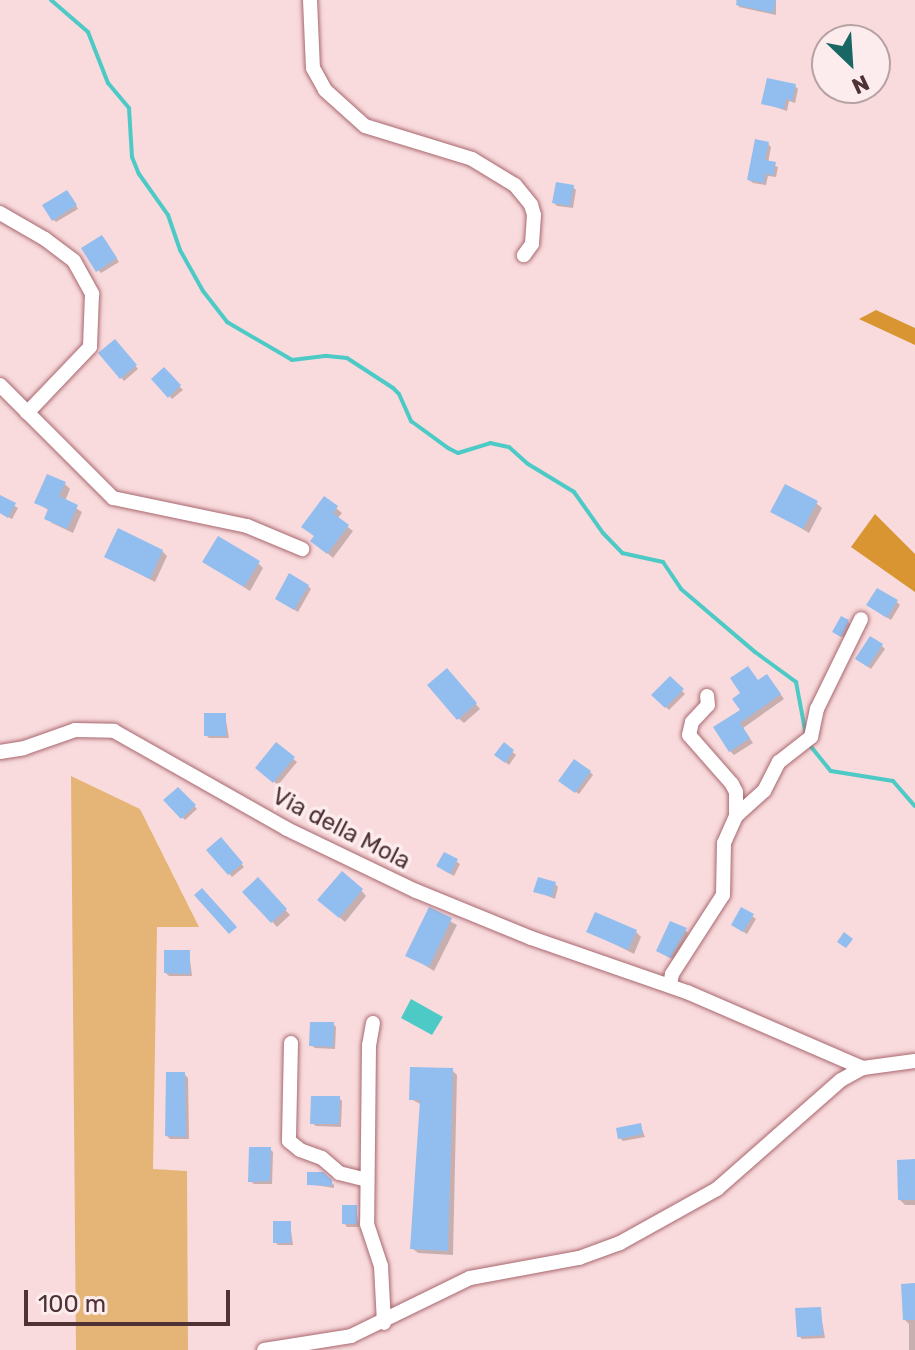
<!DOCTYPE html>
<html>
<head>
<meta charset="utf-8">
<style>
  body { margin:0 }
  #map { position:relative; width:915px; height:1350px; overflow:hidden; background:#f9dbdd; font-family:Rubik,sans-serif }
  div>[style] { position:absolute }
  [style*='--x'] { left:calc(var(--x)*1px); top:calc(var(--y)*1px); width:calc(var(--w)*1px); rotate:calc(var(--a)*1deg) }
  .green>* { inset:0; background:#e5b578 }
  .forest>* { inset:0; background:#d99531 }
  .water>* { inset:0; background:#4dcac6 }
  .shadow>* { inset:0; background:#0003 }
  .stream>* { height:4px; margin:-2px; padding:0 2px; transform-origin:2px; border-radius:2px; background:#4dcac6 }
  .building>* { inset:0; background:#92beef }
  .roads { filter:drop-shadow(0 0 2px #a8676f) drop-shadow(0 0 2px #a8676f) }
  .minor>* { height:14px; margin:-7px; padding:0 7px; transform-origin:7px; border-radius:7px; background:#fff }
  span { translate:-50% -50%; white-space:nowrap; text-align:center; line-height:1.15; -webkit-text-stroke:7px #fceced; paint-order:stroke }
  .street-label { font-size:24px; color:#4f3235 }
  .north { position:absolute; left:811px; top:24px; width:80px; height:80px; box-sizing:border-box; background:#fceced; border:2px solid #b7a2a3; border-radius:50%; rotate:155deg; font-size:22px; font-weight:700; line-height:32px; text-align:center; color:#4f3235 }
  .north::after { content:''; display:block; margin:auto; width:28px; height:36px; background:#196764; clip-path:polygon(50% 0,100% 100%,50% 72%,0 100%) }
  .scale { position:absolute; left:24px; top:1290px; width:206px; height:36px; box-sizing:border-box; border:4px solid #4f3235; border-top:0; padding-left:10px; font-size:24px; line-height:28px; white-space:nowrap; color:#4f3235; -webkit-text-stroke:6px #fceced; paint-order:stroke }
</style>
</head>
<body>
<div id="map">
  <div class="green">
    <i style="clip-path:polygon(71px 776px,140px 809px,199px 927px,157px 927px,153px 1169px,187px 1171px,188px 1350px,76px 1350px)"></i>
  </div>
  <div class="forest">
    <i style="clip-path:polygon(876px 310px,915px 328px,915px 345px,859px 319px)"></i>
    <i style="clip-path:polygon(875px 514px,915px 554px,915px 592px,851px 547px)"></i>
  </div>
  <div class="water">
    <i style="clip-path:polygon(411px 999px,443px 1017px,432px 1035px,401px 1018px)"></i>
  </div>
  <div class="shadow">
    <i style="clip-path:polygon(736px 0,776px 0,776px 15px,739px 7px)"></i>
    <i style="clip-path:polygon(795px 86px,798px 89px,795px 103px,789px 101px,787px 111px,763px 103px)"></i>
    <i style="clip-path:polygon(768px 144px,771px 147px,768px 163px,778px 167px,776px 177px,768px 176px,766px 185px,753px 183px,749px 180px)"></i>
    <i style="clip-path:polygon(573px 187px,576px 190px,573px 208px,557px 206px,554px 203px)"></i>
    <i style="clip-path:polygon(70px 195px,78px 209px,56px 222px,53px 219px)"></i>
    <i style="clip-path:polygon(105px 240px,119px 262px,101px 273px,98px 270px)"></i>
    <i style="clip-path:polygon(115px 342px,138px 369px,124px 381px,101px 353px)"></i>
    <i style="clip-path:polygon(164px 370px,183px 390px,172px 399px,154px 380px)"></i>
    <i style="clip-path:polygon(65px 484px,70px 489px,65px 501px,82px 512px,73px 533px,52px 523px,47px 518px,50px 511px,36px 502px)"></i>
    <i style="clip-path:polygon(0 497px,18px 508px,12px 519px,0 513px)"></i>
    <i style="clip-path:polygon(816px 503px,822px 508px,809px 533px,773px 511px)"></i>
    <i style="clip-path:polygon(336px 508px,342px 513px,337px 519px,353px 531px,333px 558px,313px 541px)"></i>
    <i style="clip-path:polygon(162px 551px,167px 556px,155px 582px,106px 556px)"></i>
    <i style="clip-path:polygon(205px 562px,258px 563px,263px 568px,250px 591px)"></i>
    <i style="clip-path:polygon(308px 586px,311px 589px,298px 612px,280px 601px)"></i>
    <i style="clip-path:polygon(897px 602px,900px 605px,891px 620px,872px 608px)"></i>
    <i style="clip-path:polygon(848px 622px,851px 625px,845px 638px,838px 635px)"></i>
    <i style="clip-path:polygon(882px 646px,885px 649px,871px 669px,860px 661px)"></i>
    <i style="clip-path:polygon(452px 676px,480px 709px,464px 723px,458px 718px)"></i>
    <i style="clip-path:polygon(670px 679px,685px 694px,669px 710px,654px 695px)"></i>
    <i style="clip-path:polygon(771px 681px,784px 699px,743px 728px,753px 743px,734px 755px,730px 751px,743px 711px,743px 694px,759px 682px)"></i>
    <i style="clip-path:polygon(225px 715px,229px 738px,209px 738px,206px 735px)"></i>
    <i style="clip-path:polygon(277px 745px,297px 762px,278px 785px,258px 768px)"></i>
    <i style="clip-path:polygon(504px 745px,516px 755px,509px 765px,500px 758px)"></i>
    <i style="clip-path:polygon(590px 772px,593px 775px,579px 794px,564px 784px)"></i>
    <i style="clip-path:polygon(178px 789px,197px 809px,185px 820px,166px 800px)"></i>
    <i style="clip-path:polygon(221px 840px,244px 867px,232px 877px,209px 850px)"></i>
    <i style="clip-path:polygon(445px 854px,460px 864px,454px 876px,442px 869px)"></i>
    <i style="clip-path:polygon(258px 880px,290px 915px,277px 927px,245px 892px)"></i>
    <i style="clip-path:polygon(555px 884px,558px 887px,555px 899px,536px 891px)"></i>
    <i style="clip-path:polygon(361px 890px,366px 896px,345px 922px,325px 905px)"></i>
    <i style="clip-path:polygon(430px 910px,457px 925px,434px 971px,408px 955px)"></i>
    <i style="clip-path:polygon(752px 916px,756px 919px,747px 934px,737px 928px)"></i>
    <i style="clip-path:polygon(685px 930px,688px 933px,674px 960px,658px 951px)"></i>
    <i style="clip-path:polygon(589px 931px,636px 932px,641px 937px,634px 954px)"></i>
    <i style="clip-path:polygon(189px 952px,192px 976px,169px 976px,166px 973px)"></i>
    <i style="clip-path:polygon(333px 1024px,336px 1027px,335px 1049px,315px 1048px,311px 1045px)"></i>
    <i style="clip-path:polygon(452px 1070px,457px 1075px,453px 1255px,418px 1253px,412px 1248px,422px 1105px,411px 1099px)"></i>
    <i style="clip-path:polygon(184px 1074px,188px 1078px,189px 1139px,170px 1139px,167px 1136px)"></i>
    <i style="clip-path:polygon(339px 1098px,342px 1101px,341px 1127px,316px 1126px,312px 1123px)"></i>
    <i style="clip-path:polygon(640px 1125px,645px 1137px,623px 1141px,620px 1138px)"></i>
    <i style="clip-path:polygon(270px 1149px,273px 1152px,272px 1184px,254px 1184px,250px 1181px)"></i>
    <i style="clip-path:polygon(915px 1161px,915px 1205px,905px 1205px,900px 1200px)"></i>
    <i style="clip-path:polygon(322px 1174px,334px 1185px,334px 1188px,309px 1184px)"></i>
    <i style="clip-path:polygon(356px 1207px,359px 1227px,347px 1227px,344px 1223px)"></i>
    <i style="clip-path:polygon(290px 1223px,293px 1245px,278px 1245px,275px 1242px)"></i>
    <i style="clip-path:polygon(915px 1285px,915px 1350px,909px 1350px,909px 1324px,905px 1320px)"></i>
    <i style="clip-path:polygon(820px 1309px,825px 1338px,802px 1339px,799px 1336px)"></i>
  </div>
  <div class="stream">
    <i style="--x:51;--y:0;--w:49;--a:40.9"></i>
    <i style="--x:88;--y:32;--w:55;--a:68.6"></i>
    <i style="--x:108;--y:83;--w:33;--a:50"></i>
    <i style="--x:129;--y:108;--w:49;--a:86.5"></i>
    <i style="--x:132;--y:157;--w:18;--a:68"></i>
    <i style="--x:139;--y:174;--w:50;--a:54.7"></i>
    <i style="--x:168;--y:215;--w:37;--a:71"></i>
    <i style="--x:180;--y:250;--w:47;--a:60.7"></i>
    <i style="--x:203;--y:291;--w:39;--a:52"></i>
    <i style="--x:227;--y:322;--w:75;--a:30.3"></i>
    <i style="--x:292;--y:360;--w:35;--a:-7"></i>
    <i style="--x:327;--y:356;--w:20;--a:6"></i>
    <i style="--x:347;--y:358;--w:55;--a:33.1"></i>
    <i style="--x:393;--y:388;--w:8;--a:45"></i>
    <i style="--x:399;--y:394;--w:30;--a:66"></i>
    <i style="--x:411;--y:421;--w:46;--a:36.1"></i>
    <i style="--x:448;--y:448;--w:11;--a:27"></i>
    <i style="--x:458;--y:453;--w:34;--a:-17"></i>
    <i style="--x:490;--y:443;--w:19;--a:12"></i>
    <i style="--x:509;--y:447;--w:25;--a:42"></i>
    <i style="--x:528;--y:464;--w:54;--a:31.3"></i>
    <i style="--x:574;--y:492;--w:50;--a:54.7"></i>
    <i style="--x:603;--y:533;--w:28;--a:46"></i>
    <i style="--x:622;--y:553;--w:42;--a:12.4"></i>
    <i style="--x:663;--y:562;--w:32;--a:56"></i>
    <i style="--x:681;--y:589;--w:97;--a:40.4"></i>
    <i style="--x:755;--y:652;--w:51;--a:36.2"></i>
    <i style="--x:796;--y:682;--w:54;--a:79.3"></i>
    <i style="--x:808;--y:743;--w:36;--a:51"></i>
    <i style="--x:831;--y:771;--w:63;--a:9.2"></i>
    <i style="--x:893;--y:781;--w:33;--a:49"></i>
  </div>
  <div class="building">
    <i style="clip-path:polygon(737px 0,776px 0,773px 13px,736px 5px)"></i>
    <i style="clip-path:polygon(767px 78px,796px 84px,792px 101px,786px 99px,784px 109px,761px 104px)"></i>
    <i style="clip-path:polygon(755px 139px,769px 142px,765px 160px,776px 162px,773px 175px,765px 174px,764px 183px,747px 180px)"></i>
    <i style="clip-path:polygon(556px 182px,574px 185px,570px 206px,552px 203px)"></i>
    <i style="clip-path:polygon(67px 190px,77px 205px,52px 221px,42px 205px)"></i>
    <i style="clip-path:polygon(102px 235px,117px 258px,96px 272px,81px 248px)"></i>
    <i style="clip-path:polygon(115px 339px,137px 365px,120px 379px,98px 353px)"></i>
    <i style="clip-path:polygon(164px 367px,181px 385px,168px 398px,151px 379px)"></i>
    <i style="clip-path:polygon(47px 474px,66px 482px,59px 496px,78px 505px,67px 529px,44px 519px,48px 509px,34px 503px)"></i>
    <i style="clip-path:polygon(785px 484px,818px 501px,803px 529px,770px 512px)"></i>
    <i style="clip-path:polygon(0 495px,16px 503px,8px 518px,0 513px)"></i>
    <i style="clip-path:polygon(324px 496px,338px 506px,333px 513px,349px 525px,327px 554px,310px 541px,314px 536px,301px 527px)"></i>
    <i style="clip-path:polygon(118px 528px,163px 550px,150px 579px,104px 557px)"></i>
    <i style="clip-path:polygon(218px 536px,260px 561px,244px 587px,202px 562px)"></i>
    <i style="clip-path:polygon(289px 573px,309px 585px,294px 610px,275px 599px)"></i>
    <i style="clip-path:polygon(877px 588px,898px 600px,887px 618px,866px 605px)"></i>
    <i style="clip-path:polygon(841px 616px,849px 620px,841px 637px,832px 632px)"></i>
    <i style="clip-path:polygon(870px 636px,883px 644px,868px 667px,855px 659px)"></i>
    <i style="clip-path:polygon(748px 666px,758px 680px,767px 674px,781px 694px,740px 723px,750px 738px,729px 752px,713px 727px,740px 710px,732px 699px,740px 693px,730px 678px)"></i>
    <i style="clip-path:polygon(447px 668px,477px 703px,457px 720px,427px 685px)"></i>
    <i style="clip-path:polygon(670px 676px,684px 689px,665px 708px,651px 695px)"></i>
    <i style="clip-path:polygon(204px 713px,226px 713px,226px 736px,204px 736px)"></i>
    <i style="clip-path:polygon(276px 742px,295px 757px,273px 783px,255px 768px)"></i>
    <i style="clip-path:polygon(504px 742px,514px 750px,505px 763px,494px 755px)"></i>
    <i style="clip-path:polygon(574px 759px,591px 771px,575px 793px,558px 781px)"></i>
    <i style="clip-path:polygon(178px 787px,196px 805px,181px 819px,163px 800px)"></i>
    <i style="clip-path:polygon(221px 837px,243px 863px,228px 875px,206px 850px)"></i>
    <i style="clip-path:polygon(444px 852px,458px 859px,450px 874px,436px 866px)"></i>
    <i style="clip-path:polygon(342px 871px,363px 889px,339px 918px,317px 900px)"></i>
    <i style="clip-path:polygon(258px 877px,287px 909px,271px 923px,242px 892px)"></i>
    <i style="clip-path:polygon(538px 877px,556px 882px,552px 897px,533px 892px)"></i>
    <i style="clip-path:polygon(202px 888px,237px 927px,229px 934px,194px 895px)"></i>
    <i style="clip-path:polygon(429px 907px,452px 918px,429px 967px,405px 956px)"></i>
    <i style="clip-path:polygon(741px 907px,754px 914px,743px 932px,731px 925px)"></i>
    <i style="clip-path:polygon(595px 912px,637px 930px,628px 950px,586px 932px)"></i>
    <i style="clip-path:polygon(670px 921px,687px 928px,670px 958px,656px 951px)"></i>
    <i style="clip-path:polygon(844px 932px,853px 939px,846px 948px,837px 942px)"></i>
    <i style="clip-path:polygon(164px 950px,190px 950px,190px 974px,164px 973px)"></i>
    <i style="clip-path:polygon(310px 1022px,334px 1022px,333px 1047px,309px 1046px)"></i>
    <i style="clip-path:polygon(410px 1067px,453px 1068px,448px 1251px,410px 1249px,420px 1100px,409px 1100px)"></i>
    <i style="clip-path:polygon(166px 1072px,185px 1072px,186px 1137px,165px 1136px)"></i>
    <i style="clip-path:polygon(311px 1096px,340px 1096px,339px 1124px,310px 1124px)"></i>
    <i style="clip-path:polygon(641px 1123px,643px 1134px,618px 1139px,616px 1128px)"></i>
    <i style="clip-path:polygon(249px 1147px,271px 1147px,270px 1181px,248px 1182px)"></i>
    <i style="clip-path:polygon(915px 1159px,915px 1200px,898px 1200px,897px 1160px)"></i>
    <i style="clip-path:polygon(307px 1172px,323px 1172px,332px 1180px,332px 1186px,307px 1185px)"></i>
    <i style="clip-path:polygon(342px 1205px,357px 1205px,357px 1224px,342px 1224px)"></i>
    <i style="clip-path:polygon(273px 1221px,291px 1221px,291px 1243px,273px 1243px)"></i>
    <i style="clip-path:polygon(915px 1283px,915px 1320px,903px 1320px,901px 1284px)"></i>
    <i style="clip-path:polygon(821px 1307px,823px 1335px,797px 1337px,795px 1308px)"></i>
  </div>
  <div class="roads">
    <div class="minor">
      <i style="--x:310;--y:0;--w:68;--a:87.5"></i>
      <i style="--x:313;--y:68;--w:25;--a:61"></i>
      <i style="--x:325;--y:90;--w:54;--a:42"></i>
      <i style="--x:365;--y:126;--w:112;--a:17.1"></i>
      <i style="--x:472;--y:159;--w:50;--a:31.2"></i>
      <i style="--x:515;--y:185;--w:26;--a:51"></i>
      <i style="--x:531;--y:205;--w:10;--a:73"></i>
      <i style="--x:534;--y:215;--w:29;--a:94"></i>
      <i style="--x:532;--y:244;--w:14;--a:126"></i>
      <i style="--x:0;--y:213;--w:52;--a:30"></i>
      <i style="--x:45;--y:239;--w:36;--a:37"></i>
      <i style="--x:74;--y:261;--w:38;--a:61"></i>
      <i style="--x:92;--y:294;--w:53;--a:92.2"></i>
      <i style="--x:90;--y:347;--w:91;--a:133.7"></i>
      <i style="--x:0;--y:385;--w:160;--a:45"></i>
      <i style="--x:113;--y:498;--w:137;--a:11.8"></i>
      <i style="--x:247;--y:526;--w:60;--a:22.7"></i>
      <i style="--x:0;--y:752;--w:24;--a:-9"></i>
      <i style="--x:24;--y:748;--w:54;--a:-19.4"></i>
      <i style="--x:75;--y:730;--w:39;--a:1"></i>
      <i style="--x:114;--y:731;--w:199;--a:29.5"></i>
      <i style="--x:287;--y:829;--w:143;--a:25.7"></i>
      <i style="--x:416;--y:891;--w:124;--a:22.2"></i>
      <i style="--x:531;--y:938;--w:165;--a:19.1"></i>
      <i style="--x:687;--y:992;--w:192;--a:23.4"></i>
      <i style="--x:863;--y:1068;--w:52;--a:-7.7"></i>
      <i style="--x:736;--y:816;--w:38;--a:-42"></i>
      <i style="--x:764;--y:791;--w:33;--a:-63"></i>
      <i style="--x:779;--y:762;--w:41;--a:-38"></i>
      <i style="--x:811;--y:737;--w:29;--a:-78"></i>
      <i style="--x:817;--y:709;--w:100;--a:-63.9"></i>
      <i style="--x:670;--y:985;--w:11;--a:-80"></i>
      <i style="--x:672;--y:974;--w:94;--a:-57.2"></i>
      <i style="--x:723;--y:895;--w:52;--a:-88.9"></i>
      <i style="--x:724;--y:843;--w:30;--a:-66"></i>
      <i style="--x:736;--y:816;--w:24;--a:-90"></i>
      <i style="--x:736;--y:792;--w:9;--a:-117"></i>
      <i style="--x:732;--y:784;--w:65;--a:-131.3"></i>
      <i style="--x:689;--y:735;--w:13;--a:-77"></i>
      <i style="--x:692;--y:722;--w:23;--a:-47"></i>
      <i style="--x:708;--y:705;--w:9;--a:-96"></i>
      <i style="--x:373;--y:1023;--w:22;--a:100"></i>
      <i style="--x:369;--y:1045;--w:179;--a:90.6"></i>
      <i style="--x:367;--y:1224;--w:44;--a:71.6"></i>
      <i style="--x:381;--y:1266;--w:57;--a:87"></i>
      <i style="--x:291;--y:1043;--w:98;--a:91.2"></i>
      <i style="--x:289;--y:1141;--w:14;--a:39"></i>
      <i style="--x:300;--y:1150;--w:23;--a:20"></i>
      <i style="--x:322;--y:1158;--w:23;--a:41"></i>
      <i style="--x:339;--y:1173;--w:29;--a:14"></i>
      <i style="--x:264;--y:1350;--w:88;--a:-9.1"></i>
      <i style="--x:351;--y:1336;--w:132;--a:-26"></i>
      <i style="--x:470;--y:1278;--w:111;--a:-10.4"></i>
      <i style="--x:579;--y:1258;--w:44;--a:-20.1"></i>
      <i style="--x:620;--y:1243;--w:111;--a:-29.1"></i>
      <i style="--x:717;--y:1189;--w:165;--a:-41.3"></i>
      <i style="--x:841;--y:1080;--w:25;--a:-29"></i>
    </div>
  </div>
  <div class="street-label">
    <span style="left:341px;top:829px;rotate:27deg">Via della Mola</span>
  </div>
  <div class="north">N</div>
  <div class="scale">100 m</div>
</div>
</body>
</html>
